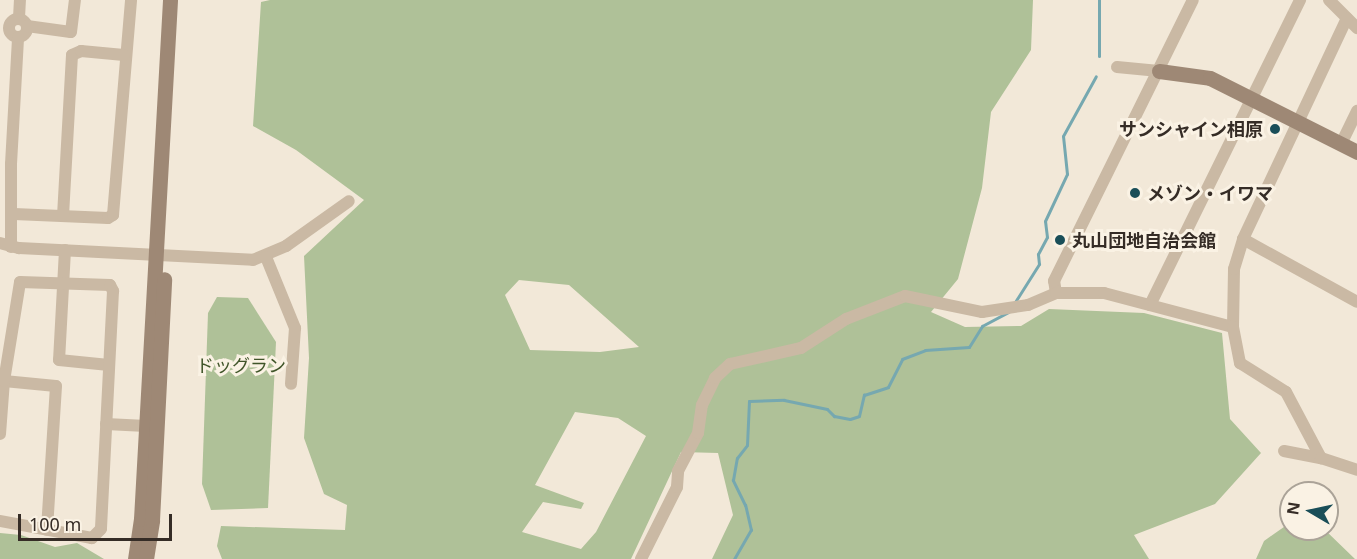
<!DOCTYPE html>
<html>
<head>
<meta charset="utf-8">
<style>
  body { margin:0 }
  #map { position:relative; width:1357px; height:559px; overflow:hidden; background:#f2e8d8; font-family:"Noto Sans","Noto Sans JP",sans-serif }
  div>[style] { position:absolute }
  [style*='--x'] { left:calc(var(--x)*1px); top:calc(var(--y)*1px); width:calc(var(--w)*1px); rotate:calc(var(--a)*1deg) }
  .green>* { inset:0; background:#afc198 }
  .stream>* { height:3px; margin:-1.5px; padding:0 1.5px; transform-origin:1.5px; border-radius:1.5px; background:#76a8b0 }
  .street>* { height:12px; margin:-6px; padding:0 6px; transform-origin:6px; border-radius:6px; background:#cab9a4 }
  .street>.ring { margin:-6px; padding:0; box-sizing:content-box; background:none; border:12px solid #cab9a4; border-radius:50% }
  .secondary>* { height:15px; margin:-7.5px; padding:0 7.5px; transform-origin:7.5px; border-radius:7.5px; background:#9e8875 }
  .dots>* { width:16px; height:16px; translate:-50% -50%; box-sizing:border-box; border:3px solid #faf2e4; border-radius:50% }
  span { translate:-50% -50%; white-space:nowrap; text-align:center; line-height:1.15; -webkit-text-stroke:6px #faf2e4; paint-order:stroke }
  .poi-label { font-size:18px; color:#352c26; font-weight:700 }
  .right { translate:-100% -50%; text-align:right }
  .left { translate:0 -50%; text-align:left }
  .park-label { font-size:18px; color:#405529 }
  .north { position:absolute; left:1279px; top:481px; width:60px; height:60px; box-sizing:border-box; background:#faf2e4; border:2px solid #aba398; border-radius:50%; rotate:279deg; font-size:16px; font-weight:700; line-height:24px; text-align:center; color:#352c26 }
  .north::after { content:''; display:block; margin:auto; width:21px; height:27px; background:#1a4e58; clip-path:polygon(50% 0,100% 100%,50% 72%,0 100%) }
  .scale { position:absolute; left:18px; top:514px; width:154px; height:27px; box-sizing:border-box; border:3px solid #352c26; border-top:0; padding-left:8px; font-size:18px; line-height:21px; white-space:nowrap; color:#352c26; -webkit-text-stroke:4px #faf2e4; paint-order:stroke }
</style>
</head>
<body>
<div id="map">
  <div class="green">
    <i style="clip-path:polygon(evenodd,270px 0,1033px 0,1031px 50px,991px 112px,982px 188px,958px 279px,931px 312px,965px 327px,1021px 326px,1049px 309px,1144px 313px,1222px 333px,1230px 419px,1261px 453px,1215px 504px,1134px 535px,1149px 559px,712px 559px,733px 515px,718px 453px,681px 452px,631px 559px,222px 559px,217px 546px,221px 526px,345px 530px,347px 505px,324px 494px,304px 438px,309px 358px,304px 256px,364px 200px,296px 150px,253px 126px,261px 2px,270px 0,519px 280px,569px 285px,639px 347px,600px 352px,530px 350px,505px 295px,519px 280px,270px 0,575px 412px,618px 418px,646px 436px,596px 532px,581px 549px,522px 532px,543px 502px,581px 509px,584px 503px,535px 485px,575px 412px)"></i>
    <i style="clip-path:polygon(217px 297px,248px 298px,276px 342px,268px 508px,211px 510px,202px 484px,208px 313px)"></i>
    <i style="clip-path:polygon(1291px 522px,1291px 529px,1324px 529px,1355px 559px,1256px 559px,1264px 541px)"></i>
    <i style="clip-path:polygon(0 533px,21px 535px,55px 547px,77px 543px,104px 559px,0 559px)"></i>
  </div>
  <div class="stream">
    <i style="--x:1099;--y:56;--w:56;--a:-90"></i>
    <i style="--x:1015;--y:302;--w:45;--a:-57.7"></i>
    <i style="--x:1039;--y:264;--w:10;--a:-96"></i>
    <i style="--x:1038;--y:254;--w:19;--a:-62"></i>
    <i style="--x:1047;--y:237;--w:16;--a:-97"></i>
    <i style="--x:1045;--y:221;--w:52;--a:-64.9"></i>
    <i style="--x:1067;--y:174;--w:38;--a:-96"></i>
    <i style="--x:1063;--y:136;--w:68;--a:-61.2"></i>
    <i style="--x:734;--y:559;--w:34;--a:-60"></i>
    <i style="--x:751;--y:530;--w:26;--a:-103"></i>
    <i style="--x:745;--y:505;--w:28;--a:-116"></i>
    <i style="--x:733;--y:480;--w:22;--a:-80"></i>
    <i style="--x:737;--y:458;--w:16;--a:-52"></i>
    <i style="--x:747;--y:445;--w:44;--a:-87.4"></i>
    <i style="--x:749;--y:401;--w:35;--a:-2"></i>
    <i style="--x:784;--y:400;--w:44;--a:11.8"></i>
    <i style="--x:827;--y:409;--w:10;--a:45"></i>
    <i style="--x:834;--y:416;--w:16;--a:11"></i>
    <i style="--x:850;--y:419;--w:9;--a:-18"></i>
    <i style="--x:859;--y:416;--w:22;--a:-77"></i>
    <i style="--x:864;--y:395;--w:25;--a:-18"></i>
    <i style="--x:888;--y:387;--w:31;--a:-63"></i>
    <i style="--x:902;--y:359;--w:25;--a:-21"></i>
    <i style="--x:925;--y:350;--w:44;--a:-3.9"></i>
    <i style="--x:969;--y:347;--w:25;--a:-58"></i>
    <i style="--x:982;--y:326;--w:30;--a:-28"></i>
  </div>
  <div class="street">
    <i style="--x:1329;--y:0;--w:40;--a:45"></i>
    <i style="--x:19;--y:18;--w:18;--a:-87"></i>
    <i class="ring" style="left:9px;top:19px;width:6px;height:6px"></i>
    <i style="--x:27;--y:26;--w:44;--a:7.8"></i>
    <i style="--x:71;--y:32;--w:32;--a:-83"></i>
    <i style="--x:1117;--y:67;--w:42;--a:5.4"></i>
    <i style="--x:1341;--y:144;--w:37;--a:-64"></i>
    <i style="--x:14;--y:214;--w:94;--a:2.4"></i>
    <i style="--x:108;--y:218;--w:6;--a:-31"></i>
    <i style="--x:113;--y:215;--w:216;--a:-85.2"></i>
    <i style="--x:63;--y:216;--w:161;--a:-86.8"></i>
    <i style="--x:72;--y:55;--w:10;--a:-24"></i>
    <i style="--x:81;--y:51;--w:43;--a:5.3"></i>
    <i style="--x:1243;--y:239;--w:130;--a:28.9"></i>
    <i style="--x:0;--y:243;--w:20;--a:15"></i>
    <i style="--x:19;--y:248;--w:234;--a:2.9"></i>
    <i style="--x:253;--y:260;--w:36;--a:-23"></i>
    <i style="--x:286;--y:246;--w:77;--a:-35.5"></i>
    <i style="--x:11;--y:247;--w:83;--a:-90"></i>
    <i style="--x:11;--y:164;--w:127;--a:-86.8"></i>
    <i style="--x:65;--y:250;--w:110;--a:93.1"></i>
    <i style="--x:59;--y:360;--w:50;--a:5.7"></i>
    <i style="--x:266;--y:257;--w:77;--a:67.8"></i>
    <i style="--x:295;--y:328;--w:56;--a:94.1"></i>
    <i style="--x:1056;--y:293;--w:12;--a:-99"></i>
    <i style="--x:1054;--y:281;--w:313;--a:-63.7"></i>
    <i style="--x:1150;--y:305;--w:340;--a:-63.8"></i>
    <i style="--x:1233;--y:327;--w:58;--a:-89"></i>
    <i style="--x:1234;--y:269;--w:31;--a:-73"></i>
    <i style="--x:1243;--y:239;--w:244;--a:-64.8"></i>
    <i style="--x:4;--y:381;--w:52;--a:5.5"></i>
    <i style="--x:56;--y:386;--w:144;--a:93.6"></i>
    <i style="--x:106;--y:424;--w:40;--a:2.9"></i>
    <i style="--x:0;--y:434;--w:53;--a:-85.7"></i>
    <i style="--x:4;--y:381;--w:100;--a:-80.8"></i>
    <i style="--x:20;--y:282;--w:90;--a:1.9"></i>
    <i style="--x:110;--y:285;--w:7;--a:63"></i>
    <i style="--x:113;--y:291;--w:238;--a:92.9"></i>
    <i style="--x:101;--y:529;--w:13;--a:135"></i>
    <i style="--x:92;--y:538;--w:94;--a:-169.5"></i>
    <i style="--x:1284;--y:451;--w:38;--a:11"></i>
    <i style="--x:641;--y:559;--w:80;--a:-63.4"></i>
    <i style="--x:677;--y:487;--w:16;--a:-86"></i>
    <i style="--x:678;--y:471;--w:43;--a:-62.2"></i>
    <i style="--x:698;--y:433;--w:28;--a:-82"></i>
    <i style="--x:702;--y:405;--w:30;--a:-64"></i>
    <i style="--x:715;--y:378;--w:21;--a:-43"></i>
    <i style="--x:730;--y:364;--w:73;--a:-12.7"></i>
    <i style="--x:801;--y:348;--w:54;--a:-32.8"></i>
    <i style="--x:846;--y:319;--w:63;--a:-21.3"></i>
    <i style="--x:905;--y:296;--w:79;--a:11.7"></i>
    <i style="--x:982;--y:312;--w:47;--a:-8.7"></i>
    <i style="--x:1028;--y:305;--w:30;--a:-23"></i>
    <i style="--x:1056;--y:293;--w:48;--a:0"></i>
    <i style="--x:1104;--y:293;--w:133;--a:14.8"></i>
    <i style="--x:1233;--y:327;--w:37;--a:79"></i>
    <i style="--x:1240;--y:363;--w:54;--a:32.2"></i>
    <i style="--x:1286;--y:392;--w:75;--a:62.1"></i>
    <i style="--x:1321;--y:458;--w:38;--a:18"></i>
  </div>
  <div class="secondary">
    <i style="--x:1159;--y:71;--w:51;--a:7.8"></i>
    <i style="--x:1210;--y:78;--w:165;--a:26.7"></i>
    <i style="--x:135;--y:559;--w:40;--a:-81.5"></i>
    <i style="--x:141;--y:519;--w:520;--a:-86.8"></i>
    <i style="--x:146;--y:559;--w:39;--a:-81"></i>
    <i style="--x:152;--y:520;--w:241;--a:-87.1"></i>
  </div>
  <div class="dots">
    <i style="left:1275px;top:129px;background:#1a4e58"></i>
    <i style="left:1135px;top:193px;background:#1a4e58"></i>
    <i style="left:1060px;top:240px;background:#1a4e58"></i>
  </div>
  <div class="poi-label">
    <span class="right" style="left:1263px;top:129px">サンシャイン相原</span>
    <span class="left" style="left:1147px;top:193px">メゾン・イワマ</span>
    <span class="left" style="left:1072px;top:240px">丸山団地自治会館</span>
  </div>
  <div class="park-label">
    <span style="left:241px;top:365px">ドッグラン</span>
  </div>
  <div class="north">N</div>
  <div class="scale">100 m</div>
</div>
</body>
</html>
